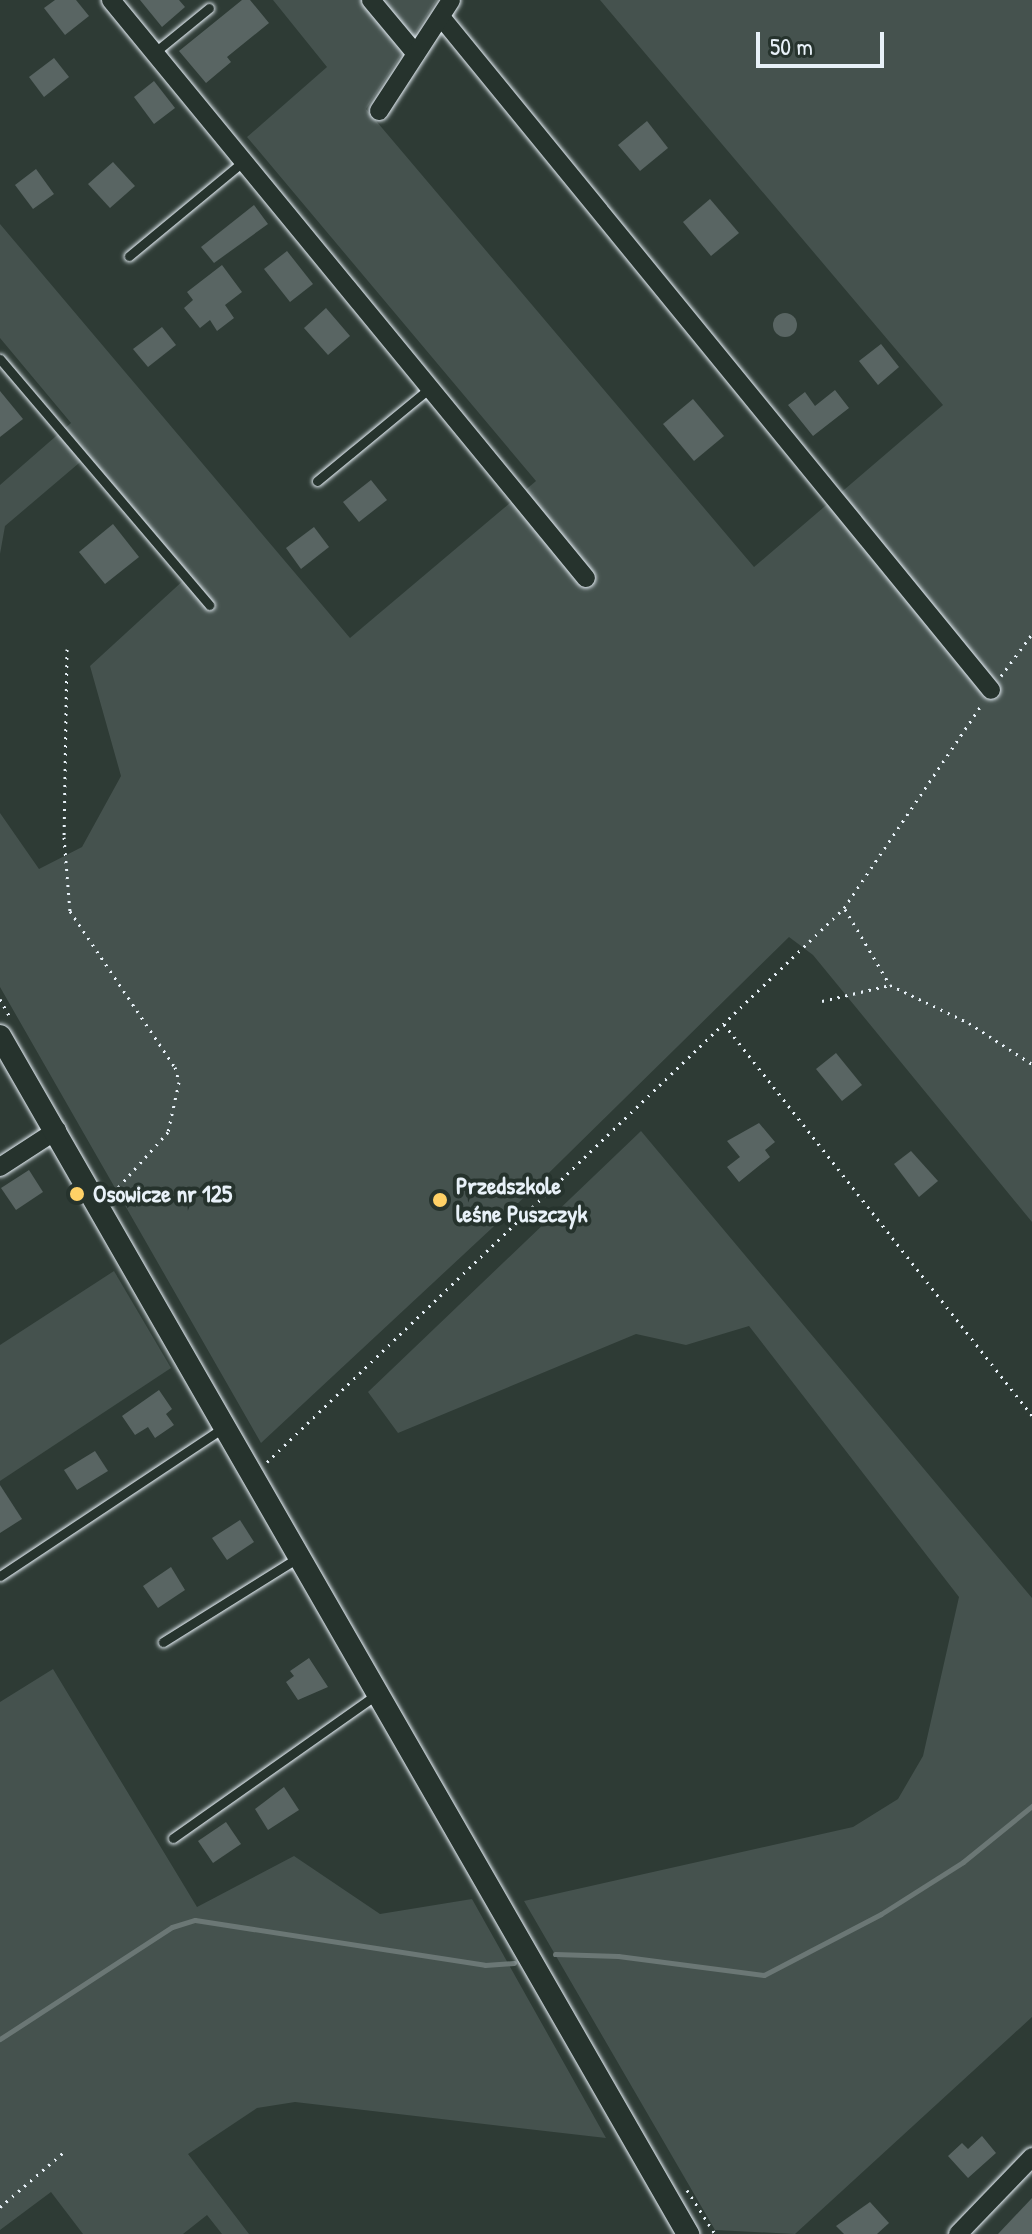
<!DOCTYPE html>
<html>
<head>
<meta charset="utf-8">
<style>
  body { margin:0 }
  #map { position:relative; width:1032px; height:2234px; overflow:hidden; background:#2e3b35; font-family:"Patrick Hand",sans-serif }
  div>[style] { position:absolute }
  [style*='--x'] { left:calc(var(--x)*1px); top:calc(var(--y)*1px); width:calc(var(--w)*1px); rotate:calc(var(--a)*1deg) }
  .green>* { inset:0; background:#45524e }
  .stream>* { height:5px; margin:-2.5px; padding:0 2.5px; transform-origin:2.5px; border-radius:2.5px; background:#6b7775 }
  .building>* { inset:0; background:#596563 }
  .round { border-radius:50% }
  .path>* { height:3px; margin-top:-1.5px; transform-origin:0; background:repeating-linear-gradient(90deg,#e8f1f8 0 2px,transparent 0 8px) }
  .roads { filter:drop-shadow(0 0 2px #e8f1f8) drop-shadow(0 0 2px #e8f1f8) }
  .service>* { height:9px; margin:-4.5px; padding:0 4.5px; transform-origin:4.5px; border-radius:4.5px; background:#26332d }
  .minor>* { height:18px; margin:-9px; padding:0 9px; transform-origin:9px; border-radius:9px; background:#26332d }
  .tertiary>* { height:22px; margin:-11px; padding:0 11px; transform-origin:11px; border-radius:11px; background:#26332d }
  .dots>* { width:22px; height:22px; translate:-50% -50%; box-sizing:border-box; border:4px solid #26332d; border-radius:50% }
  span { translate:-50% -50%; white-space:nowrap; text-align:center; line-height:1.15; -webkit-text-stroke:8px #26332d; paint-order:stroke }
  .poi-label { font-size:24px; color:#e8f1f8; font-weight:700 }
  .left { translate:0 -50%; text-align:left }
  .scale { position:absolute; left:756px; top:32px; width:128px; height:36px; box-sizing:border-box; border:4px solid #e8f1f8; border-top:0; padding-left:10px; font-size:24px; line-height:28px; white-space:nowrap; color:#e8f1f8; -webkit-text-stroke:6px #26332d; paint-order:stroke }
</style>
</head>
<body>
<div id="map">
  <div class="green">
    <i style="clip-path:polygon(273px 0,437px 0,366px 109px,754px 567px,943px 405px,600px 0,1032px 0,1032px 1222px,813px 955px,789px 937px,506px 1215px,261px 1443px,0 987px,0 813px,39px 869px,82px 847px,121px 776px,90px 666px,186px 578px,85px 458px,5px 526px,0 554px,0 485px,71px 423px,0 338px,0 224px,350px 638px,536px 481px,247px 137px,327px 67px)"></i>
    <i style="clip-path:polygon(641px 1131px,1032px 1598px,1032px 2017px,795px 2234px,715px 2230px,524px 1901px,853px 1827px,898px 1799px,923px 1756px,959px 1597px,749px 1326px,686px 1345px,636px 1334px,398px 1433px,368px 1392px)"></i>
    <i style="clip-path:polygon(114px 1271px,171px 1368px,0 1481px,0 1345px)"></i>
    <i style="clip-path:polygon(53px 1669px,197px 1907px,294px 1856px,380px 1914px,472px 1899px,606px 2138px,295px 2102px,257px 2108px,188px 2154px,249px 2234px,222px 2234px,207px 2215px,183px 2234px,83px 2234px,51px 2192px,0 2230px,0 1702px)"></i>
  </div>
  <div class="stream">
    <i style="--x:555;--y:1954;--w:63;--a:1.8"></i>
    <i style="--x:618;--y:1956;--w:147;--a:7.4"></i>
    <i style="--x:764;--y:1975;--w:132;--a:-27.5"></i>
    <i style="--x:881;--y:1914;--w:97;--a:-32.4"></i>
    <i style="--x:963;--y:1862;--w:89;--a:-39.1"></i>
    <i style="--x:0;--y:2039;--w:205;--a:-33.1"></i>
    <i style="--x:172;--y:1927;--w:24;--a:-17"></i>
    <i style="--x:195;--y:1920;--w:293;--a:8.8"></i>
    <i style="--x:485;--y:1965;--w:29;--a:-4"></i>
  </div>
  <div class="building">
    <i style="clip-path:polygon(55px 0,76px 0,89px 16px,65px 35px,44px 8px)"></i>
    <i style="clip-path:polygon(140px 0,179px 0,185px 7px,162px 27px)"></i>
    <i style="clip-path:polygon(242px 0,250px 0,269px 23px,227px 57px,231px 62px,206px 83px,179px 51px)"></i>
    <i style="clip-path:polygon(54px 58px,69px 77px,44px 97px,29px 77px)"></i>
    <i style="clip-path:polygon(154px 81px,175px 108px,154px 124px,134px 97px)"></i>
    <i style="clip-path:polygon(647px 121px,668px 148px,640px 171px,618px 145px)"></i>
    <i style="clip-path:polygon(113px 162px,135px 186px,110px 208px,88px 184px)"></i>
    <i style="clip-path:polygon(36px 169px,54px 194px,33px 209px,15px 185px)"></i>
    <i style="clip-path:polygon(710px 199px,739px 233px,711px 256px,683px 222px)"></i>
    <i style="clip-path:polygon(254px 205px,268px 224px,214px 263px,201px 247px)"></i>
    <i style="clip-path:polygon(287px 251px,313px 284px,290px 302px,264px 269px)"></i>
    <i style="clip-path:polygon(222px 265px,242px 292px,225px 305px,234px 318px,217px 331px,210px 320px,200px 328px,184px 308px,193px 300px,187px 292px)"></i>
    <i style="clip-path:polygon(326px 308px,350px 336px,328px 355px,304px 328px)"></i>
    <i class="round" style="left:773px;top:313px;width:24px;height:24px"></i>
    <i style="clip-path:polygon(162px 327px,176px 345px,148px 367px,133px 349px)"></i>
    <i style="clip-path:polygon(881px 344px,899px 367px,878px 385px,859px 361px)"></i>
    <i style="clip-path:polygon(835px 390px,849px 408px,813px 436px,788px 405px,805px 392px,815px 406px)"></i>
    <i style="clip-path:polygon(0 391px,23px 419px,0 437px)"></i>
    <i style="clip-path:polygon(693px 399px,724px 436px,694px 461px,663px 424px)"></i>
    <i style="clip-path:polygon(371px 480px,387px 500px,359px 522px,343px 502px)"></i>
    <i style="clip-path:polygon(113px 524px,139px 557px,105px 584px,79px 552px)"></i>
    <i style="clip-path:polygon(314px 527px,329px 547px,301px 569px,286px 548px)"></i>
    <i style="clip-path:polygon(836px 1053px,862px 1085px,842px 1101px,816px 1069px)"></i>
    <i style="clip-path:polygon(759px 1123px,775px 1142px,765px 1150px,770px 1157px,739px 1182px,727px 1167px,740px 1157px,727px 1141px)"></i>
    <i style="clip-path:polygon(911px 1151px,938px 1181px,919px 1197px,894px 1164px)"></i>
    <i style="clip-path:polygon(29px 1170px,43px 1192px,16px 1210px,1px 1188px)"></i>
    <i style="clip-path:polygon(159px 1390px,172px 1409px,166px 1414px,174px 1425px,155px 1438px,148px 1427px,135px 1435px,122px 1416px)"></i>
    <i style="clip-path:polygon(95px 1451px,108px 1471px,77px 1490px,64px 1470px)"></i>
    <i style="clip-path:polygon(0 1485px,22px 1519px,0 1533px)"></i>
    <i style="clip-path:polygon(240px 1520px,254px 1542px,227px 1560px,212px 1538px)"></i>
    <i style="clip-path:polygon(171px 1567px,185px 1590px,158px 1608px,143px 1586px)"></i>
    <i style="clip-path:polygon(309px 1658px,328px 1687px,298px 1700px,286px 1682px,294px 1676px,290px 1671px)"></i>
    <i style="clip-path:polygon(284px 1787px,299px 1810px,268px 1830px,255px 1809px)"></i>
    <i style="clip-path:polygon(226px 1822px,241px 1844px,213px 1863px,198px 1841px)"></i>
    <i style="clip-path:polygon(982px 2136px,996px 2153px,968px 2178px,948px 2156px,962px 2143px,968px 2149px)"></i>
    <i style="clip-path:polygon(1032px 2198px,1032px 2234px,998px 2234px)"></i>
    <i style="clip-path:polygon(870px 2202px,889px 2223px,877px 2234px,844px 2234px,836px 2226px)"></i>
  </div>
  <div class="path">
    <i style="--x:67;--y:649;--w:188;--a:90.9"></i>
    <i style="--x:64;--y:837;--w:74;--a:85.4"></i>
    <i style="--x:70;--y:911;--w:188;--a:56.1"></i>
    <i style="--x:175;--y:1067;--w:16;--a:75"></i>
    <i style="--x:179;--y:1082;--w:51;--a:102.4"></i>
    <i style="--x:168;--y:1132;--w:82;--a:132"></i>
    <i style="--x:1001;--y:676;--w:52;--a:-53.6"></i>
    <i style="--x:845;--y:909;--w:88;--a:59.4"></i>
    <i style="--x:0;--y:999;--w:23;--a:61"></i>
    <i style="--x:822;--y:1001;--w:70;--a:-13.2"></i>
    <i style="--x:890;--y:985;--w:88;--a:25.7"></i>
    <i style="--x:969;--y:1023;--w:75;--a:33.1"></i>
    <i style="--x:724;--y:1024;--w:499;--a:51.8"></i>
    <i style="--x:267;--y:1462;--w:800;--a:-43.83"></i>
    <i style="--x:844;--y:908;--w:244;--a:-55.9"></i>
    <i style="--x:687;--y:2190;--w:52;--a:57.5"></i>
    <i style="--x:0;--y:2207;--w:84;--a:-40.7"></i>
  </div>
  <div class="roads">
    <div class="service">
      <i style="--x:154;--y:53;--w:71;--a:-39.3"></i>
      <i style="--x:129;--y:256;--w:149;--a:-39.6"></i>
      <i style="--x:0;--y:359;--w:323;--a:49.6"></i>
      <i style="--x:317;--y:481;--w:146;--a:-39.5"></i>
      <i style="--x:0;--y:1576;--w:269;--a:-33.6"></i>
      <i style="--x:163;--y:1642;--w:160;--a:-32"></i>
      <i style="--x:173;--y:1838;--w:248;--a:-35.2"></i>
    </div>
    <div class="minor">
      <i style="--x:111;--y:0;--w:748;--a:50.59"></i>
      <i style="--x:371;--y:0;--w:70;--a:50.2"></i>
      <i style="--x:441;--y:17;--w:869;--a:50.74"></i>
      <i style="--x:379;--y:111;--w:132;--a:-57"></i>
      <i style="--x:0;--y:1167;--w:68;--a:-33"></i>
      <i style="--x:958;--y:2234;--w:107;--a:-46.1"></i>
    </div>
    <div class="tertiary">
      <i style="--x:0;--y:1036;--w:1382;--a:60.13"></i>
    </div>
  </div>
  <div class="dots">
    <i style="left:77px;top:1194px;background:#ffd166"></i>
    <i style="left:440px;top:1200px;background:#ffd166"></i>
  </div>
  <div class="poi-label">
    <span class="left" style="left:456px;top:1200px">Przedszkole<br>leśne Puszczyk</span>
    <span class="left" style="left:93px;top:1194px">Osowicze nr 125</span>
  </div>
  <div class="scale">50 m</div>
</div>
</body>
</html>
